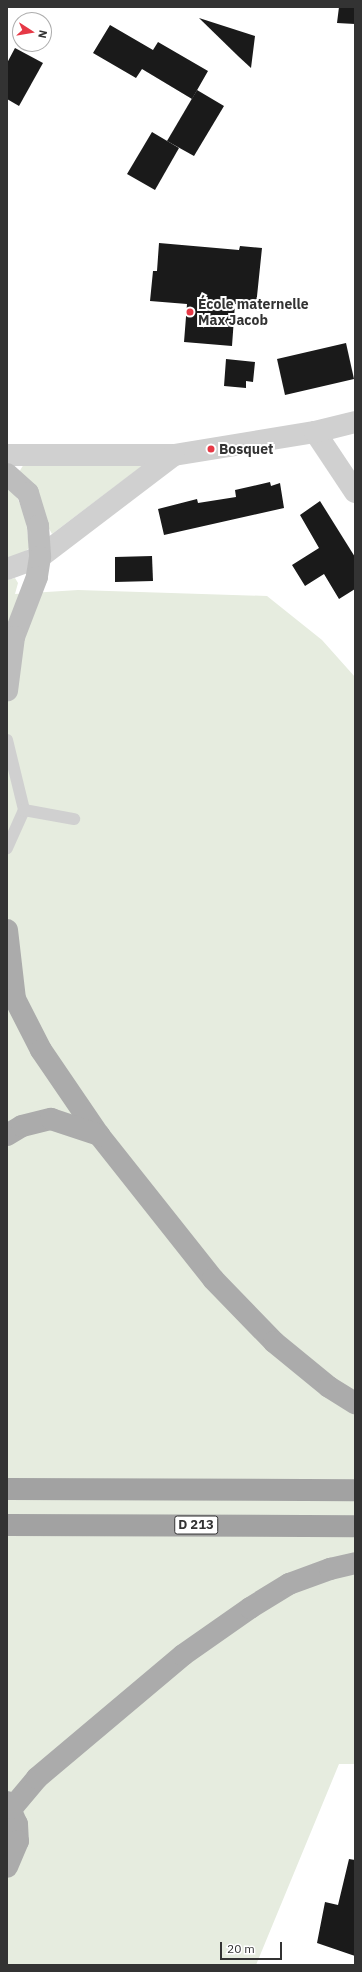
<!DOCTYPE html>
<html>
<head>
<meta charset="utf-8">
<style>
  body { margin:0 }
  #map { position:relative; width:362px; height:1972px; overflow:hidden; background:#fff; font-family:"IBM Plex Sans",sans-serif }
  div>[style] { position:absolute }
  [style*='--x'] { left:calc(var(--x)*1px); top:calc(var(--y)*1px); width:calc(var(--w)*1px); rotate:calc(var(--a)*1deg) }
  .green>* { inset:0; background:#e6ecdf }
  .building>* { inset:0; background:#1a1a1a }
  .service>* { height:12px; margin:-6px; padding:0 6px; transform-origin:6px; border-radius:6px; background:#d0d0d0 }
  .minor>* { height:22px; margin:-11px; padding:0 11px; transform-origin:11px; border-radius:11px; background:#d0d0d0 }
  .tertiary>* { height:22px; margin:-11px; padding:0 11px; transform-origin:11px; border-radius:11px; background:#d0d0d0 }
  .secondary>* { height:22px; margin:-11px; padding:0 11px; transform-origin:11px; border-radius:11px; background:#bdbdbd }
  .primary>* { height:22px; margin:-11px; padding:0 11px; transform-origin:11px; border-radius:11px; background:#ababab }
  .trunk>* { height:22px; margin:-11px; padding:0 11px; transform-origin:11px; border-radius:11px; background:#a2a2a2 }
  .dots>* { width:11px; height:11px; translate:-50% -50%; box-sizing:border-box; border:2px solid #fff; border-radius:50% }
  span { translate:-50% -50%; white-space:nowrap; text-align:center; line-height:1.15; -webkit-text-stroke:4px #fff; paint-order:stroke }
  .shield-label span { padding:1px 3px; background:#fff; border:1px solid; border-radius:3px; -webkit-text-stroke-width:0 }
  .shield-label { font-size:13px; color:#333; font-weight:700 }
  .poi-label { font-size:14px; color:#333; font-weight:700 }
  .left { translate:0 -50%; text-align:left }
  .frame { position:absolute; inset:0; border:8px solid #333; pointer-events:none }
  .north { position:absolute; left:12px; top:12px; width:40px; height:40px; box-sizing:border-box; background:#fff; border:1px solid #adadad; border-radius:50%; rotate:102deg; font-size:11px; font-weight:700; line-height:16px; text-align:center; color:#333 }
  .north::after { content:''; display:block; margin:auto; width:14px; height:18px; background:#e63946; clip-path:polygon(50% 0,100% 100%,50% 72%,0 100%) }
  .scale { position:absolute; left:220px; top:1942px; width:62px; height:18px; box-sizing:border-box; border:2px solid #333; border-top:0; padding-left:5px; font-size:12px; line-height:14px; white-space:nowrap; color:#333; -webkit-text-stroke:3px #fff; paint-order:stroke }
</style>
</head>
<body>
<div id="map">
  <div class="green">
    <i style="clip-path:polygon(146px 463px,52px 534px,19px 472px,24px 464px)"></i>
    <i style="clip-path:polygon(7px 487px,17px 497px,26px 519px,29px 548px,24px 553px,7px 560px)"></i>
    <i style="clip-path:polygon(15px 578px,18px 583px,15px 594px,78px 590px,267px 596px,322px 640px,355px 677px,355px 1764px,339px 1764px,256px 1965px,7px 1965px,7px 580px)"></i>
  </div>
  <div class="building">
    <i style="clip-path:polygon(339px 7px,355px 7px,355px 24px,337px 23px)"></i>
    <i style="clip-path:polygon(199px 18px,255px 36px,251px 68px,238px 56px)"></i>
    <i style="clip-path:polygon(110px 25px,153px 50px,158px 42px,208px 71px,192px 99px,142px 69px,136px 78px,93px 53px)"></i>
    <i style="clip-path:polygon(15px 48px,43px 63px,19px 106px,7px 99px,7px 63px)"></i>
    <i style="clip-path:polygon(197px 90px,224px 106px,194px 156px,167px 141px)"></i>
    <i style="clip-path:polygon(152px 132px,179px 148px,155px 190px,127px 174px)"></i>
    <i style="clip-path:polygon(159px 243px,239px 250px,240px 246px,262px 248px,256px 306px,235px 304px,232px 346px,184px 342px,187px 304px,150px 301px,153px 271px,157px 271px)"></i>
    <i style="clip-path:polygon(346px 343px,354px 379px,285px 395px,277px 359px)"></i>
    <i style="clip-path:polygon(226px 359px,255px 362px,253px 382px,246px 381px,246px 388px,224px 386px)"></i>
    <i style="clip-path:polygon(270px 482px,271px 486px,280px 483px,284px 508px,164px 535px,158px 509px,197px 499px,198px 503px,236px 497px,235px 490px)"></i>
    <i style="clip-path:polygon(320px 501px,355px 557px,355px 589px,339px 599px,324px 574px,305px 586px,292px 565px,319px 548px,300px 515px)"></i>
    <i style="clip-path:polygon(152px 556px,153px 581px,115px 582px,115px 557px)"></i>
    <i style="clip-path:polygon(349px 1859px,355px 1860px,355px 1956px,317px 1943px,325px 1902px,338px 1905px)"></i>
  </div>
  <div class="service">
    <i style="--x:7;--y:740;--w:72;--a:76.3"></i>
    <i style="--x:24;--y:810;--w:42;--a:114.1"></i>
    <i style="--x:24;--y:810;--w:51;--a:10.2"></i>
  </div>
  <div class="minor">
    <i style="--x:315;--y:432;--w:72;--a:56.3"></i>
  </div>
  <div class="tertiary">
    <i style="--x:7;--y:455;--w:167;--a:0"></i>
    <i style="--x:174;--y:455;--w:143;--a:-9.3"></i>
    <i style="--x:315;--y:432;--w:41;--a:-14"></i>
    <i style="--x:7;--y:569;--w:35;--a:-20"></i>
    <i style="--x:40;--y:557;--w:168;--a:-37.3"></i>
  </div>
  <div class="secondary">
    <i style="--x:7;--y:474;--w:28;--a:42"></i>
    <i style="--x:28;--y:493;--w:34;--a:73"></i>
    <i style="--x:38;--y:526;--w:31;--a:86"></i>
    <i style="--x:40;--y:557;--w:20;--a:99"></i>
    <i style="--x:37;--y:577;--w:64;--a:111"></i>
    <i style="--x:14;--y:637;--w:54;--a:97.4"></i>
  </div>
  <div class="primary">
    <i style="--x:7;--y:930;--w:69;--a:83.4"></i>
    <i style="--x:15;--y:999;--w:57;--a:63"></i>
    <i style="--x:41;--y:1050;--w:103;--a:55.7"></i>
    <i style="--x:99;--y:1135;--w:184;--a:51.6"></i>
    <i style="--x:213;--y:1279;--w:88;--a:45.9"></i>
    <i style="--x:274;--y:1342;--w:71;--a:39.3"></i>
    <i style="--x:329;--y:1387;--w:31;--a:32"></i>
    <i style="--x:7;--y:1135;--w:17;--a:-31"></i>
    <i style="--x:22;--y:1126;--w:30;--a:-14"></i>
    <i style="--x:51;--y:1119;--w:51;--a:18.4"></i>
    <i style="--x:7;--y:1802;--w:24;--a:66"></i>
    <i style="--x:17;--y:1824;--w:17;--a:87"></i>
    <i style="--x:18;--y:1841;--w:28;--a:113"></i>
    <i style="--x:12;--y:1808;--w:39;--a:-50"></i>
    <i style="--x:37;--y:1778;--w:191;--a:-40.1"></i>
    <i style="--x:183;--y:1655;--w:82;--a:-35"></i>
    <i style="--x:250;--y:1608;--w:46;--a:-31.6"></i>
    <i style="--x:289;--y:1584;--w:44;--a:-20.1"></i>
    <i style="--x:330;--y:1569;--w:26;--a:-13"></i>
  </div>
  <div class="trunk">
    <i style="--x:7;--y:1489;--w:348;--a:0.2"></i>
    <i style="--x:7;--y:1525;--w:348;--a:0.2"></i>
  </div>
  <div class="dots">
    <i style="left:190px;top:312px;background:#e63946"></i>
    <i style="left:211px;top:449px;background:#e63946"></i>
  </div>
  <div class="shield-label">
    <span style="left:196px;top:1525px">D 213</span>
  </div>
  <div class="poi-label">
    <span class="left" style="left:198px;top:312px">École maternelle<br>Max Jacob</span>
    <span class="left" style="left:219px;top:449px">Bosquet</span>
  </div>
  <div class="frame"></div>
  <div class="north">N</div>
  <div class="scale">20 m</div>
</div>
</body>
</html>
